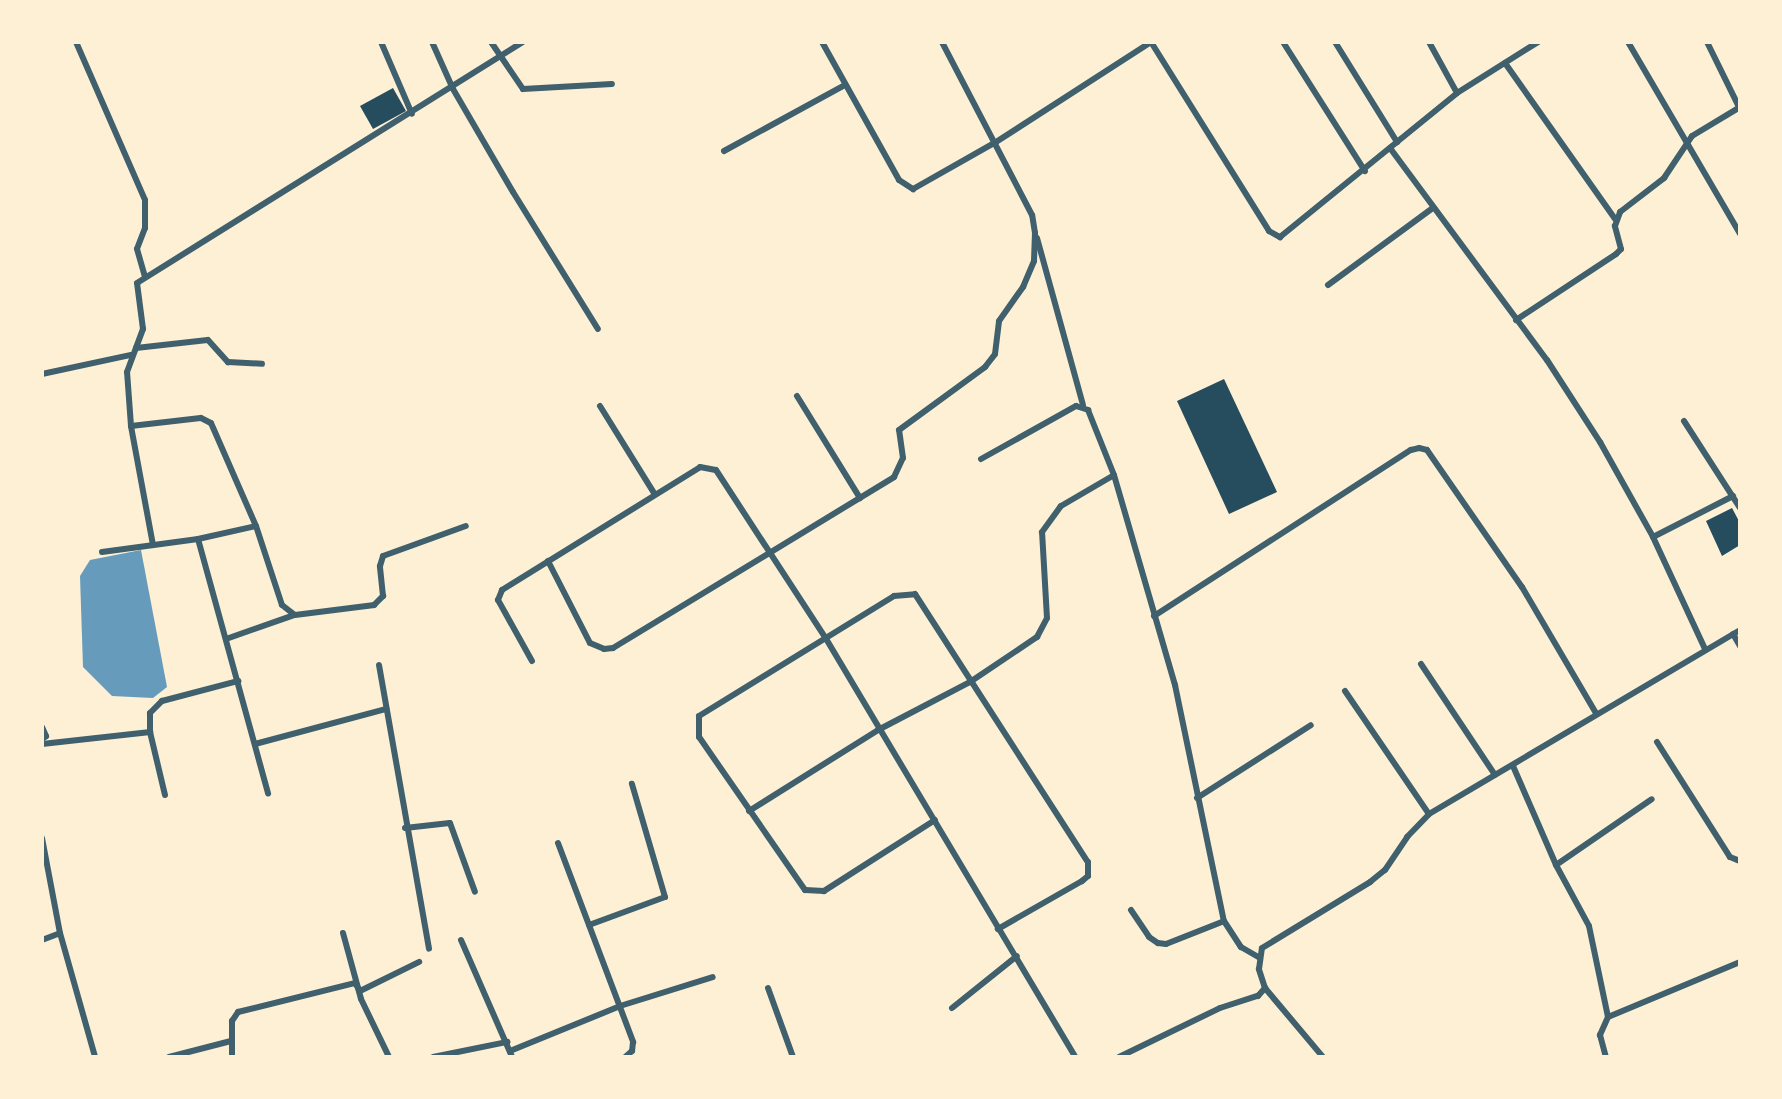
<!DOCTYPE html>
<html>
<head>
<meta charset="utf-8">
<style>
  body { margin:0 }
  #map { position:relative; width:1782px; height:1099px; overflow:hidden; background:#fdf0d5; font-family:"Work Sans",sans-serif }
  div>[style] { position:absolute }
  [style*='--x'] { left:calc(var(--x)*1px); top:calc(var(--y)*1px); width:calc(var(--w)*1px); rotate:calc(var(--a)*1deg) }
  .water>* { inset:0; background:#669bbc }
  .building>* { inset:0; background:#264d5e }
  .minor>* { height:6px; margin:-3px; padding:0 3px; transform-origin:3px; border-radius:3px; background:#3f606c }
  span { translate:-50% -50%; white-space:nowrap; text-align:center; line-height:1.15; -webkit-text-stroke:6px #fdf0d5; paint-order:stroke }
  .frame { position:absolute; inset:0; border:44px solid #fdf0d5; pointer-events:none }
</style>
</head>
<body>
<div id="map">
  <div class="water">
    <i style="clip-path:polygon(141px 550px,167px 687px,153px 698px,112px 696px,83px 667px,80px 576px,90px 560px)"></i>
  </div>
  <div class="building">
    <i style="clip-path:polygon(393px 88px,406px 111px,373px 129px,360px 106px)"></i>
    <i style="clip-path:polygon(1224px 379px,1277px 492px,1229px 514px,1177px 401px)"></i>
    <i style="clip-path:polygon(1732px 508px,1740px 523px,1740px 545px,1722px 556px,1706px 521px)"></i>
  </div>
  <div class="minor">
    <i style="--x:76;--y:42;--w:172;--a:66.4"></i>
    <i style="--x:145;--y:200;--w:28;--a:90"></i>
    <i style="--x:145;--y:228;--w:22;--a:111"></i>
    <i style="--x:137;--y:249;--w:29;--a:74"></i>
    <i style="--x:381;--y:42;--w:78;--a:66.7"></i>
    <i style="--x:432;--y:42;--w:51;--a:65.9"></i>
    <i style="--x:453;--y:89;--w:119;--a:59.8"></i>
    <i style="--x:513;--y:192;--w:161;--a:58.2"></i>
    <i style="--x:491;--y:42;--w:57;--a:55.8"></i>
    <i style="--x:523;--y:89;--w:89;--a:-3.2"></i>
    <i style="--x:822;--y:42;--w:158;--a:60.8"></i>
    <i style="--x:899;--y:180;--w:17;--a:33"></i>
    <i style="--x:913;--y:189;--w:95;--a:-29.5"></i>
    <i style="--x:996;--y:142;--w:184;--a:-32.8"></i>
    <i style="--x:1151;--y:42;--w:223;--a:58"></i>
    <i style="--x:1269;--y:231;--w:13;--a:29"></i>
    <i style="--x:1280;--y:237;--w:228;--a:-39.1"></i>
    <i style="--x:1457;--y:93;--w:96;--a:-32.2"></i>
    <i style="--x:1283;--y:42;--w:153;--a:57.6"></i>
    <i style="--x:1335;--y:42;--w:118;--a:58.2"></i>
    <i style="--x:1429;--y:42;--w:58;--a:61.2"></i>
    <i style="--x:1628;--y:42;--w:222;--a:59.7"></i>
    <i style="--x:1707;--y:42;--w:72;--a:63.8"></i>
    <i style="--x:1505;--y:63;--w:191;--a:54.8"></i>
    <i style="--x:1390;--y:148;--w:264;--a:53.5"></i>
    <i style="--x:1547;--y:360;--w:98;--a:57.1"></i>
    <i style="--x:1600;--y:442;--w:109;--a:60.8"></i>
    <i style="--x:1653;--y:537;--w:123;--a:65.1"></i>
    <i style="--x:724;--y:151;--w:138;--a:-28.6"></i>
    <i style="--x:1037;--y:238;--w:173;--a:74.6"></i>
    <i style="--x:1328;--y:285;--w:130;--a:-36.3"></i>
    <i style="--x:1516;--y:320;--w:120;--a:-33.4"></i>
    <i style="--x:1616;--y:254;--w:7;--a:-45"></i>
    <i style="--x:1621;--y:249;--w:24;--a:-105"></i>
    <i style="--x:1615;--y:226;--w:15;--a:-70"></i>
    <i style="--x:1620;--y:212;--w:56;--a:-37.7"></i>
    <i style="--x:1664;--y:178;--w:50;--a:-56.3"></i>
    <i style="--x:1692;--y:136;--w:56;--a:-31.1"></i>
    <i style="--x:136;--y:348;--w:72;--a:-6.3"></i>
    <i style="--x:208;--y:340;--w:30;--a:48"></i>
    <i style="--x:228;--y:362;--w:34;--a:3"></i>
    <i style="--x:42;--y:374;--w:91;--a:-12.1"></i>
    <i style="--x:797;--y:396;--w:120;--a:58.3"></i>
    <i style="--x:600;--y:406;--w:102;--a:58.2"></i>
    <i style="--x:1684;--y:421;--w:103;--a:57.2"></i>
    <i style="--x:131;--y:426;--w:70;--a:-6.5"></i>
    <i style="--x:201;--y:418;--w:11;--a:27"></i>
    <i style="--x:211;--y:423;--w:112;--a:66.4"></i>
    <i style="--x:256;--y:526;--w:83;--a:71.8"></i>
    <i style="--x:282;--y:605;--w:16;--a:38"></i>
    <i style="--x:295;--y:615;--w:80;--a:-7.2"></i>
    <i style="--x:374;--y:605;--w:13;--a:-45"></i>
    <i style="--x:383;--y:596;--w:30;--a:-96"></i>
    <i style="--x:380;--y:566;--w:10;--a:-73"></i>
    <i style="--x:383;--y:556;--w:88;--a:-19.9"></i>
    <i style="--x:981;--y:459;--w:109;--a:-29.2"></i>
    <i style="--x:1076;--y:406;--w:13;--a:18"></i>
    <i style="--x:1088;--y:410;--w:70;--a:68.2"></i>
    <i style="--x:1114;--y:475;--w:219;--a:73.8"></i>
    <i style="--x:1175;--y:685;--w:241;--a:78.3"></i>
    <i style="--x:1224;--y:921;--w:31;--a:57"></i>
    <i style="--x:1241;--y:947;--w:20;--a:30"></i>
    <i style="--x:1653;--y:537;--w:90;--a:-27.1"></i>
    <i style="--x:198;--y:539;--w:264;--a:74.6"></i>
    <i style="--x:153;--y:545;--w:121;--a:-100.5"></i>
    <i style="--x:131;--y:426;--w:54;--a:-94.2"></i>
    <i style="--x:127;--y:372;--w:46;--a:-69.6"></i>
    <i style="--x:143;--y:329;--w:46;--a:-97.4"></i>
    <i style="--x:137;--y:283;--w:455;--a:-32"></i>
    <i style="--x:102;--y:552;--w:97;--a:-7.7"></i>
    <i style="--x:198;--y:539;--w:59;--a:-12.6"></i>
    <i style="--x:548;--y:561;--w:92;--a:62.9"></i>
    <i style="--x:590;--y:643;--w:15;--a:23"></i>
    <i style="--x:604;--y:649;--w:9;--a:-6"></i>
    <i style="--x:613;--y:648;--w:329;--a:-31.3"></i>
    <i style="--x:894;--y:477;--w:21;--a:-65"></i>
    <i style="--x:903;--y:458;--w:28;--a:-98"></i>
    <i style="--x:899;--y:430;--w:107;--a:-36.2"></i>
    <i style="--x:985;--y:367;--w:16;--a:-52"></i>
    <i style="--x:995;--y:354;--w:33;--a:-83"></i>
    <i style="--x:999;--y:321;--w:42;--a:-54.8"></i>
    <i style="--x:1023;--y:287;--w:28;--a:-67"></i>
    <i style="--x:1034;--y:261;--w:28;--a:-88"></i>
    <i style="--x:1035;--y:233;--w:18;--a:-99"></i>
    <i style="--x:1032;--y:215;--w:195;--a:-117.5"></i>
    <i style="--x:1154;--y:616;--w:306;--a:-32.9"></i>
    <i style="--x:1411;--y:450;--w:8;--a:-14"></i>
    <i style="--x:1419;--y:448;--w:8;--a:14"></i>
    <i style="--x:1427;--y:450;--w:167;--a:55.3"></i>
    <i style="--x:1522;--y:587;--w:146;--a:59.6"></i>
    <i style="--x:1733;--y:634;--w:14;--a:60"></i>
    <i style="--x:226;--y:639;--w:72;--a:-19.4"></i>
    <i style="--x:532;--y:661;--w:70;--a:-119.1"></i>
    <i style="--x:498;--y:600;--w:11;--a:-68"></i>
    <i style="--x:502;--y:590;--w:233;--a:-31.8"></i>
    <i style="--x:700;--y:467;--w:16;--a:11"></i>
    <i style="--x:716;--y:470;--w:199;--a:56.9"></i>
    <i style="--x:825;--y:637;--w:489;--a:59.2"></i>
    <i style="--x:1421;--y:664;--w:133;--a:56.3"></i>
    <i style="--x:379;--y:665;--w:288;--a:80"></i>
    <i style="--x:1345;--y:691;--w:149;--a:55.7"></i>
    <i style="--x:42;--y:727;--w:10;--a:66"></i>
    <i style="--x:46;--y:736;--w:5;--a:143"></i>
    <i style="--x:1657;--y:742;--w:136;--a:57.6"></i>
    <i style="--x:1730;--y:857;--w:11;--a:22"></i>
    <i style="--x:42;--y:744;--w:109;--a:-6.3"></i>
    <i style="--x:255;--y:744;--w:136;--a:-15"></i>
    <i style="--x:1513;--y:766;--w:108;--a:66.5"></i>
    <i style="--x:1556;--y:865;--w:69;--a:61.6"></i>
    <i style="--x:1589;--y:926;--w:93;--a:78.2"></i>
    <i style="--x:1608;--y:1017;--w:20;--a:114"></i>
    <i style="--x:1600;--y:1035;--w:23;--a:75"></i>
    <i style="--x:165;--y:795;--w:65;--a:-103.4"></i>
    <i style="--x:150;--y:732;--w:19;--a:-90"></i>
    <i style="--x:150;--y:713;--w:17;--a:-45"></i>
    <i style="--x:162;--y:701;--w:79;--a:-14.7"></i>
    <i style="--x:1197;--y:798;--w:135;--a:-32.6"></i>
    <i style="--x:749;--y:811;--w:152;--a:-32.1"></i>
    <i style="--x:878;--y:730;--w:104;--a:-27.6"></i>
    <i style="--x:970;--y:682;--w:81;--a:-33.9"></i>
    <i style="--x:1037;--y:637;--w:21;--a:-62"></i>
    <i style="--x:1047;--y:618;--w:86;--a:-93.3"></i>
    <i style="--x:1042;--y:532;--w:32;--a:-54"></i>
    <i style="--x:1061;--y:506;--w:61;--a:-30.3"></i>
    <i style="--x:935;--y:820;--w:132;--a:147.4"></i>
    <i style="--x:824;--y:891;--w:19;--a:-177"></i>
    <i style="--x:805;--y:890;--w:186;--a:-124.7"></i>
    <i style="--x:699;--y:737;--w:21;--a:-90"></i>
    <i style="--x:699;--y:716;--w:229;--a:-31.6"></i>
    <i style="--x:894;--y:596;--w:21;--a:-5"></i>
    <i style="--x:915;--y:594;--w:319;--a:57.2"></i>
    <i style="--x:1088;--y:862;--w:14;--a:90"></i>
    <i style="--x:1088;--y:876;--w:8;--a:140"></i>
    <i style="--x:1082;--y:881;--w:97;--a:150.3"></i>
    <i style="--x:405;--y:828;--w:45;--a:-6.3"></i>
    <i style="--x:450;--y:823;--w:73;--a:70.1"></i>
    <i style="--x:42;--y:838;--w:97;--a:79.3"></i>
    <i style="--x:60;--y:933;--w:129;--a:74.2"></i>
    <i style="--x:558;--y:843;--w:213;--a:69.3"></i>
    <i style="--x:633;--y:1042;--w:9;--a:96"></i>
    <i style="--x:632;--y:1051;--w:9;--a:139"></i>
    <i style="--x:1556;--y:865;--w:116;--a:-34.5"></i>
    <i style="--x:1131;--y:910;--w:32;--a:56"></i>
    <i style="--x:1149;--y:937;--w:11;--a:34"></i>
    <i style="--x:1158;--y:943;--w:8;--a:7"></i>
    <i style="--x:1166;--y:944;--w:62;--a:-21.6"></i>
    <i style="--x:589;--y:925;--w:81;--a:-20.2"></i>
    <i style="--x:665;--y:897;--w:118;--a:-106.3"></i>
    <i style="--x:343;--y:933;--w:68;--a:74.7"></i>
    <i style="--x:361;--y:999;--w:64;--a:64.2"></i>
    <i style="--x:42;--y:940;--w:19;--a:-21"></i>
    <i style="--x:461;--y:940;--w:128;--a:66.4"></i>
    <i style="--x:768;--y:988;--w:73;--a:70.1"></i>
    <i style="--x:1265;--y:988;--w:90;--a:50"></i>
    <i style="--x:952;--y:1008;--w:83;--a:-38.7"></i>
    <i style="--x:1608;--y:1017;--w:143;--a:-22.6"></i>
    <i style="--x:510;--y:1051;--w:119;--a:-22.2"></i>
    <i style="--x:620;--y:1006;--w:97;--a:-17.3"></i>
    <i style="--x:169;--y:1057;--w:64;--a:-14.5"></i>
    <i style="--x:232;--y:1057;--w:36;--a:-90"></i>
    <i style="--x:232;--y:1021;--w:11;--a:-56"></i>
    <i style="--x:238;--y:1012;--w:121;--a:-13.9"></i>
    <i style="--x:355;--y:983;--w:9;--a:58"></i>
    <i style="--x:360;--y:991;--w:66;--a:-26.2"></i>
    <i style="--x:433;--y:1057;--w:76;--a:-11.5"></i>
    <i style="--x:1119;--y:1057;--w:112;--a:-25.9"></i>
    <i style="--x:1220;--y:1008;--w:40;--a:-18"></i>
    <i style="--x:1258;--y:996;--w:11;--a:-49"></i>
    <i style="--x:1265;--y:988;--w:20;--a:-108"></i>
    <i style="--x:1259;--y:969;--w:21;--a:-82"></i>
    <i style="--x:1262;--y:948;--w:127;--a:-31.4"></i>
    <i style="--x:1370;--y:882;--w:19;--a:-39"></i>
    <i style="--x:1385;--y:870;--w:40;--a:-56"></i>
    <i style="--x:1407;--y:837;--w:32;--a:-46"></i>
    <i style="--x:1429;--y:814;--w:361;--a:-30.6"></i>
  </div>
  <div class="frame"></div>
</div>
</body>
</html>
